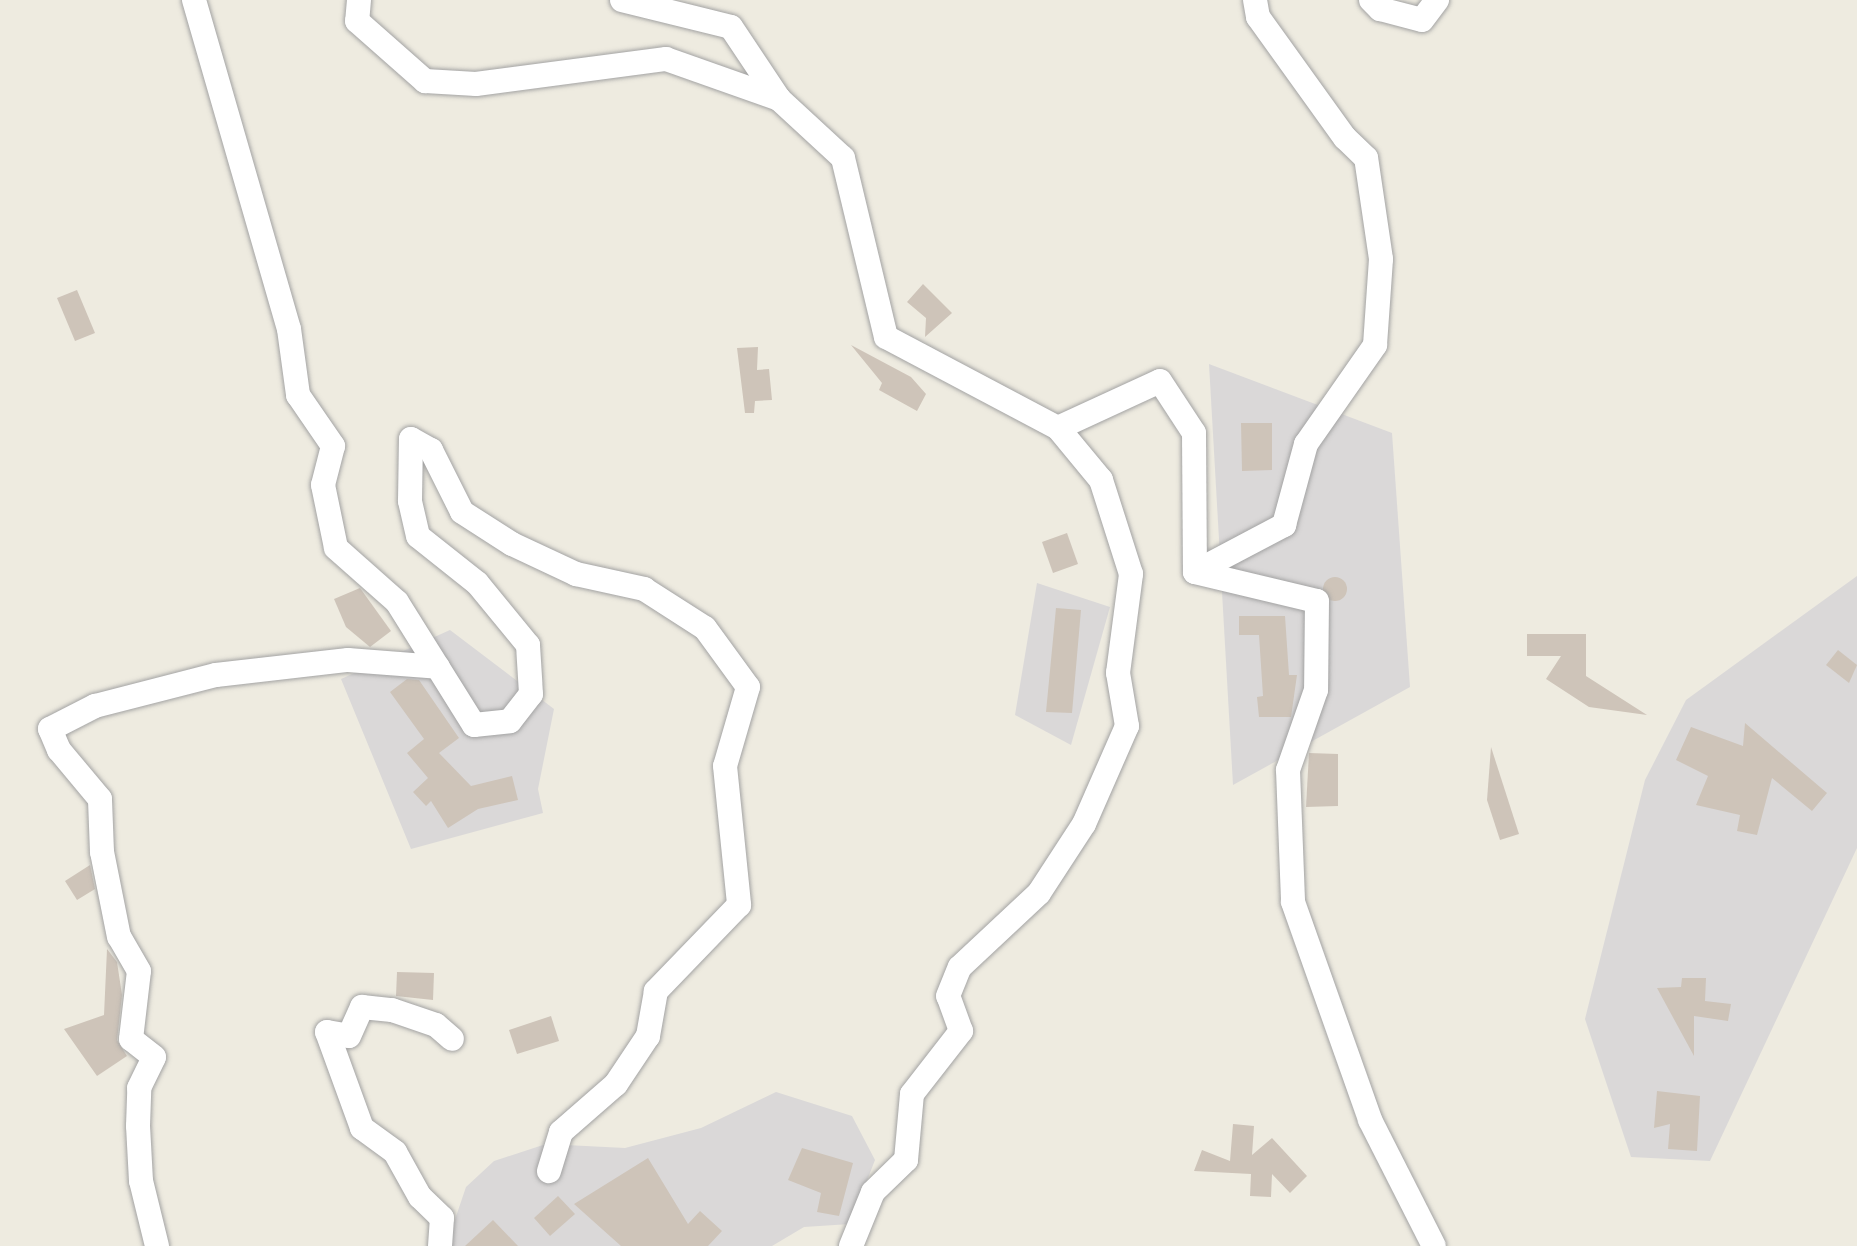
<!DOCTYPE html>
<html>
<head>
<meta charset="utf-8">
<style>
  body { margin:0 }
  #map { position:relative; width:1857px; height:1246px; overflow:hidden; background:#eeebe0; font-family:Karla,sans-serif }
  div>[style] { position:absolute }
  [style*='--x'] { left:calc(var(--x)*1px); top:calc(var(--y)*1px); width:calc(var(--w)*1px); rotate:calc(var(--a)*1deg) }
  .residential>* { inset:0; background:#dad8d8 }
  .building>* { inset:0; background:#cec4b9 }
  .round { border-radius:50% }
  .roads { filter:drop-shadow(0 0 2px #a3a3a3) drop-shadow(0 0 2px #a3a3a3) }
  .minor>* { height:24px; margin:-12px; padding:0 12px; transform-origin:12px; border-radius:12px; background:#fff }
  span { translate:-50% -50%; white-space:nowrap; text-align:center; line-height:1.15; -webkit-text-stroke:4.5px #fff; paint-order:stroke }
</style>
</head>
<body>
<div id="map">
  <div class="residential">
    <i style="clip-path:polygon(1209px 364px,1392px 433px,1410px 687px,1233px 785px)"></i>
    <i style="clip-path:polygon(1857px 576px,1857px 848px,1710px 1161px,1631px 1157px,1585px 1019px,1645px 780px,1686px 700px)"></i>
    <i style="clip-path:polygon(1037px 583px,1110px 607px,1071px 745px,1015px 715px)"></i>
    <i style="clip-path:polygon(450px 630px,554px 709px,538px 789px,543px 813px,411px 849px,341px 679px)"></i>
    <i style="clip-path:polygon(776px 1092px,852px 1116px,875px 1160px,850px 1224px,804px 1227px,772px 1246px,446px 1246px,466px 1187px,494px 1161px,546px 1144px,625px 1148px,701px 1128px)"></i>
  </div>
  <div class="building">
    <i style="clip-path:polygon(923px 284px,952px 313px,925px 337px,926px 318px,907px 302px)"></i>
    <i style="clip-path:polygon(77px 290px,95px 333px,75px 341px,57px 298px)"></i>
    <i style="clip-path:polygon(851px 345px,911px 377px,926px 394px,917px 411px,879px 390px,882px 383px)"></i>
    <i style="clip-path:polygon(758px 347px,757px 370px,769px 369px,772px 400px,755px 401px,754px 413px,745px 413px,737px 348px)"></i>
    <i style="clip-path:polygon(1241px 423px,1272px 423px,1272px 470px,1242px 471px)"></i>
    <i style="clip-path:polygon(1067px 533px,1078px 564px,1053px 573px,1042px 542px)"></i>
    <i class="round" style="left:1323px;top:577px;width:24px;height:24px"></i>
    <i style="clip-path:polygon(360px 588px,391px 631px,370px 647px,346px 627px,334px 599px)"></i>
    <i style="clip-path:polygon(1056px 608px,1081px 610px,1072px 713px,1046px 712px)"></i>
    <i style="clip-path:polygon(1239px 616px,1285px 616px,1289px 675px,1297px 675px,1291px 717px,1259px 717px,1257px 697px,1263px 696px,1259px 635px,1239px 635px)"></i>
    <i style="clip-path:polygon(1527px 634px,1586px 634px,1586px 676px,1647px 715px,1589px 707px,1546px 679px,1561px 656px,1527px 656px)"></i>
    <i style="clip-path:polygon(1838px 650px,1857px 665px,1849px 683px,1826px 665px)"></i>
    <i style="clip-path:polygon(407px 679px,419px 680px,459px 738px,439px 753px,471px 786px,512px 776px,518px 800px,478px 809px,448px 828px,431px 801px,426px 806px,413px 792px,428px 778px,407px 753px,424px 739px,390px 692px)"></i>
    <i style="clip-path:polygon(1745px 723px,1827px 793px,1812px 811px,1772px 778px,1757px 835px,1737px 831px,1740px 815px,1696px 805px,1708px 776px,1676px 760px,1691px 727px,1743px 746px)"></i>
    <i style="clip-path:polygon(1491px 747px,1519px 834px,1500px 840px,1487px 800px)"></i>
    <i style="clip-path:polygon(1309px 753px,1338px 754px,1338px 806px,1306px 807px)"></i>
    <i style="clip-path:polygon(90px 865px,95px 889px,77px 900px,65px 881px)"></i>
    <i style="clip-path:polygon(107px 949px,117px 962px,122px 995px,117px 1040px,127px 1056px,97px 1076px,64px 1029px,104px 1015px)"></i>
    <i style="clip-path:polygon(397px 972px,434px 973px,433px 1000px,396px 996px)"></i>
    <i style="clip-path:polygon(1682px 978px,1706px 978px,1705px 1001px,1731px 1004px,1728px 1021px,1694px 1016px,1694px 1056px,1657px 988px,1681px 987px)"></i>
    <i style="clip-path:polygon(551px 1016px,559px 1041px,517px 1054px,509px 1030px)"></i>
    <i style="clip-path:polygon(1657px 1091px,1700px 1096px,1697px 1151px,1668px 1149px,1670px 1124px,1654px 1128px)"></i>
    <i style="clip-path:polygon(1233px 1124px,1254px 1126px,1252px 1155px,1272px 1138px,1307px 1176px,1290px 1193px,1272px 1174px,1271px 1197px,1250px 1196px,1251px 1174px,1194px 1171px,1202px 1150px,1230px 1161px)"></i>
    <i style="clip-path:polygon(802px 1148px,853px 1163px,839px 1216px,817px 1212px,821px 1193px,788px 1180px)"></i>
    <i style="clip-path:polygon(648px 1158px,688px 1224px,700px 1211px,722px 1231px,708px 1246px,621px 1246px,574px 1204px)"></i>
    <i style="clip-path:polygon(558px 1196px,575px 1214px,550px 1236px,534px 1218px)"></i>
    <i style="clip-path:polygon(493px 1220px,518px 1246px,465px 1246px)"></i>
  </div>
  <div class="roads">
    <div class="minor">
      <i style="--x:194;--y:0;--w:342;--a:73.9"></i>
      <i style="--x:289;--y:329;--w:67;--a:82.2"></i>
      <i style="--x:298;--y:395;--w:62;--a:55.5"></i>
      <i style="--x:333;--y:446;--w:40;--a:104.4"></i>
      <i style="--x:323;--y:485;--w:64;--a:78.3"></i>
      <i style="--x:336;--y:548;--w:81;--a:41.5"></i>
      <i style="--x:397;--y:602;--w:145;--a:58"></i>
      <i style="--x:474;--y:725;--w:36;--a:-6"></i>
      <i style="--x:510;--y:721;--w:34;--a:-52"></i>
      <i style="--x:531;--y:694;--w:49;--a:-93.5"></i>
      <i style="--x:528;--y:645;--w:80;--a:-129.4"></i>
      <i style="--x:477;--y:583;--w:75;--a:-141.5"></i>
      <i style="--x:418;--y:536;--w:36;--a:-103"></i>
      <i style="--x:410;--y:501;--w:62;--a:-89.1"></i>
      <i style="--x:411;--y:439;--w:23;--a:29"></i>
      <i style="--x:431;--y:450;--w:69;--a:63.4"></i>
      <i style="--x:462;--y:512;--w:59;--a:32.6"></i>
      <i style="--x:512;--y:544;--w:71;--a:25.1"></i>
      <i style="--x:576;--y:574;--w:70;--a:12.4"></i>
      <i style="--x:644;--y:589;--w:72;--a:32.6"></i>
      <i style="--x:705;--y:628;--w:73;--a:53.9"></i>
      <i style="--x:748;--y:687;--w:82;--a:106.2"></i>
      <i style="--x:725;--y:766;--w:140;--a:84.2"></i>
      <i style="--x:739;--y:905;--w:120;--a:134"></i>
      <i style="--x:656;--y:991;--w:46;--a:100.1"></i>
      <i style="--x:648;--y:1036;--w:58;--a:123.7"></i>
      <i style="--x:616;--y:1084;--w:73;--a:138.9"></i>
      <i style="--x:561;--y:1132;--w:41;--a:107.1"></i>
      <i style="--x:359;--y:0;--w:21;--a:95"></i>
      <i style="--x:357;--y:21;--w:91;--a:41.4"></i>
      <i style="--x:425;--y:81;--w:51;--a:3.4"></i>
      <i style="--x:476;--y:84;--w:192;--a:-7.5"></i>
      <i style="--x:666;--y:59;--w:120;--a:19.5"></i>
      <i style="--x:779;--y:99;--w:87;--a:42.7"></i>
      <i style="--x:843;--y:158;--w:184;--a:76.5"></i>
      <i style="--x:886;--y:337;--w:195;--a:27.9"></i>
      <i style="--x:1058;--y:428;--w:112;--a:-24.7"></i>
      <i style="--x:1160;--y:381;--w:62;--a:56.8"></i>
      <i style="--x:1194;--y:433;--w:139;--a:89.6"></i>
      <i style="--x:1195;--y:572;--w:125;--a:13.4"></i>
      <i style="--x:1317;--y:601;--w:89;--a:90.6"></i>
      <i style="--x:1316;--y:690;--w:85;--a:109.3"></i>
      <i style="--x:1288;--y:770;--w:132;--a:87.8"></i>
      <i style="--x:1293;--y:902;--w:231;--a:70.5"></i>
      <i style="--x:1370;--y:1120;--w:141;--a:63.1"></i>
      <i style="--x:622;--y:0;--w:112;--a:13.9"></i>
      <i style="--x:731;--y:27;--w:87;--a:56.3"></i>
      <i style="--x:1371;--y:0;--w:13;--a:45"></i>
      <i style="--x:1380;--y:9;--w:43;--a:14.7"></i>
      <i style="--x:1422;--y:20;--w:25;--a:-53"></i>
      <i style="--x:1195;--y:572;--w:101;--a:-27.8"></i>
      <i style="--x:1284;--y:525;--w:84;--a:-74.8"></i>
      <i style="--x:1306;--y:444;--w:121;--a:-55.1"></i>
      <i style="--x:1375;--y:345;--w:86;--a:-86"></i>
      <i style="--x:1381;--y:259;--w:102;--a:-98.4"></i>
      <i style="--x:1366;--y:158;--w:29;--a:-136"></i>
      <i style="--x:1345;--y:138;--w:149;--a:-125.7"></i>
      <i style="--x:1258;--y:17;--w:17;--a:-100"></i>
      <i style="--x:157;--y:1246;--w:67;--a:-103.8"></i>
      <i style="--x:141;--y:1181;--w:55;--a:-93.1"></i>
      <i style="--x:138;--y:1126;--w:38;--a:-88"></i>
      <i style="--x:139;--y:1088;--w:34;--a:-64"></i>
      <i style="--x:154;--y:1057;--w:29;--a:-142"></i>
      <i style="--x:131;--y:1039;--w:68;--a:-83.3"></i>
      <i style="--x:139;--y:971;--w:39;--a:-120"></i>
      <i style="--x:119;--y:937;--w:87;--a:-101.3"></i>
      <i style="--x:102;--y:852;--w:53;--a:-92.2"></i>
      <i style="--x:100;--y:799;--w:64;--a:-129.9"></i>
      <i style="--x:59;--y:750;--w:23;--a:-113"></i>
      <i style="--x:50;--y:729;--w:51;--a:-27.1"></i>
      <i style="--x:95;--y:706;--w:125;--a:-14.4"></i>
      <i style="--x:216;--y:675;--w:133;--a:-6.5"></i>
      <i style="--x:348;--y:660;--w:90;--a:4.4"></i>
      <i style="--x:440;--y:1246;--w:28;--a:-86"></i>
      <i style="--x:442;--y:1218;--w:30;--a:-136"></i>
      <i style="--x:420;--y:1197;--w:51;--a:-119.1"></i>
      <i style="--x:395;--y:1152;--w:41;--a:-144"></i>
      <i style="--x:362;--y:1128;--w:102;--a:-110"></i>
      <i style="--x:327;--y:1032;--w:22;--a:10"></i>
      <i style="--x:349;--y:1036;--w:32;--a:-66"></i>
      <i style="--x:362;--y:1007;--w:30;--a:6"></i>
      <i style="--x:392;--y:1010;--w:46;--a:18.8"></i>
      <i style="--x:436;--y:1025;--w:21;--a:41"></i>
      <i style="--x:851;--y:1246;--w:58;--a:-67.8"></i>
      <i style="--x:873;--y:1192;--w:46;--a:-44.1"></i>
      <i style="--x:906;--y:1160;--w:66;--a:-84.8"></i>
      <i style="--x:912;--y:1094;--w:80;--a:-52.1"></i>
      <i style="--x:961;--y:1031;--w:37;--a:-110"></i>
      <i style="--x:948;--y:996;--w:31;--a:-68"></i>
      <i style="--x:960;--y:967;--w:108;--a:-43.1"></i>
      <i style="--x:1039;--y:893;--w:82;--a:-56.9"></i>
      <i style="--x:1084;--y:824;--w:107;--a:-66.3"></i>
      <i style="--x:1127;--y:726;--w:54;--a:-99.6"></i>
      <i style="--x:1118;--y:673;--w:100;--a:-82.5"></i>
      <i style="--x:1131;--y:574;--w:99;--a:-107.7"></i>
      <i style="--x:1101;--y:480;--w:67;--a:-129.6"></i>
    </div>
  </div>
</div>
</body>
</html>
